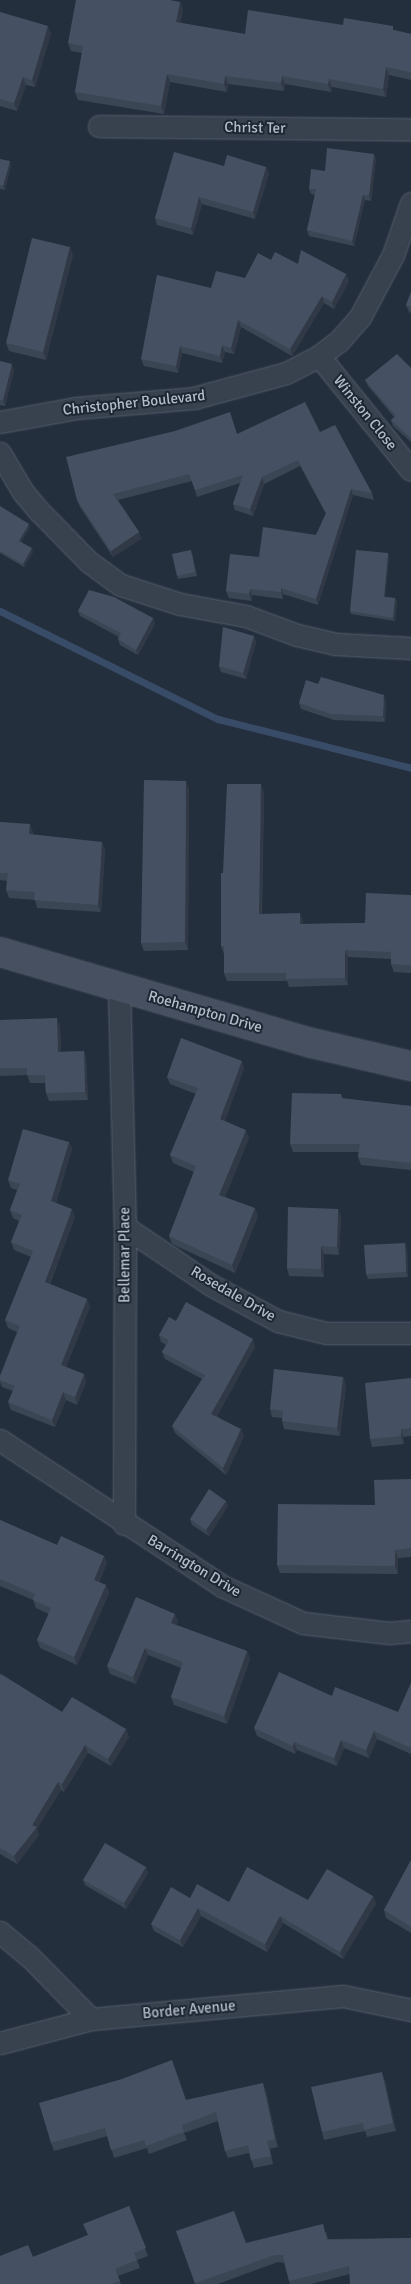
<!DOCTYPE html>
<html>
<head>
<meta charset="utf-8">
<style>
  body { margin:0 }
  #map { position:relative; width:411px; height:2284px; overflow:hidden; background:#242f3e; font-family:Signika,sans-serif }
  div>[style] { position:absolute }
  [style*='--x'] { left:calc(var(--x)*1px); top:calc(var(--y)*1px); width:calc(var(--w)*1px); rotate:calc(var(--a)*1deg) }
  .stream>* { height:7px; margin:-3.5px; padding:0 3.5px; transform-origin:3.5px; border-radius:3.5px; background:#394c67 }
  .roads { filter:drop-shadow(0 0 1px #565f6c) drop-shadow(0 0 1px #565f6c) }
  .street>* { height:21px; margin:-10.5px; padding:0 10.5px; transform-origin:10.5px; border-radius:10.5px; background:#38414e }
  .secondary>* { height:28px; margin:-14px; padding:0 14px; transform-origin:14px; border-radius:14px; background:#465061 }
  .wall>* { inset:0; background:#3b4654 }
  .shaded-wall>* { inset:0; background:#303945 }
  .building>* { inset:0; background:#455162 }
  span { translate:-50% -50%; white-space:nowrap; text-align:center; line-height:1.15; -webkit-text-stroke:4px #1d2633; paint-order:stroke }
  .street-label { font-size:15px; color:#b4bcc9 }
</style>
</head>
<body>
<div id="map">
  <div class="stream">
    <i style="--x:0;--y:611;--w:243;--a:26.4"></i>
    <i style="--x:218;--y:719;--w:199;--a:14.2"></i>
  </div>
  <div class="roads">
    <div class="street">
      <i style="--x:99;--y:126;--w:312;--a:0.6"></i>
      <i style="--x:319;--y:356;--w:146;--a:51.1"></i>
      <i style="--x:0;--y:422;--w:77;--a:-10.4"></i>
      <i style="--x:76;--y:408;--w:118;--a:-4.8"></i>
      <i style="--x:194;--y:398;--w:95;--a:-15.2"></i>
      <i style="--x:286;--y:373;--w:37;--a:-27"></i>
      <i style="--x:319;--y:356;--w:25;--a:-37"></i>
      <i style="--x:339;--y:341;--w:32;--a:-49"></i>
      <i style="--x:360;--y:317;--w:70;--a:-62"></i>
      <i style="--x:393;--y:255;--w:55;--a:-70.9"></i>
      <i style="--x:0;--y:453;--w:45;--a:59.5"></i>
      <i style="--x:23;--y:492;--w:26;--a:50"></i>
      <i style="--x:40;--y:512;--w:70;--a:45.6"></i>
      <i style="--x:89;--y:562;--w:39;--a:36"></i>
      <i style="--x:121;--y:585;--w:62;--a:17.9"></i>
      <i style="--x:180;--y:604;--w:67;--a:10.3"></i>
      <i style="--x:246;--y:616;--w:54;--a:20.4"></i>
      <i style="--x:297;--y:635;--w:39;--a:13"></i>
      <i style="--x:335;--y:644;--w:76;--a:3"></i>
      <i style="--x:119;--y:987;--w:240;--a:88.6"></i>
      <i style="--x:125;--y:1227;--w:297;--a:90.2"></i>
      <i style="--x:125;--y:1227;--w:104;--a:34"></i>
      <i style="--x:211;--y:1285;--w:76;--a:28.2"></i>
      <i style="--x:278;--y:1321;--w:49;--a:14"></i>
      <i style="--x:326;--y:1333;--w:85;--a:0"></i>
      <i style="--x:0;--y:1440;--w:266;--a:33.3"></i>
      <i style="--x:222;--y:1586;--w:89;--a:24.6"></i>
      <i style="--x:303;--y:1623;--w:87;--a:6.6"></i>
      <i style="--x:389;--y:1633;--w:22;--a:-5"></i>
      <i style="--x:0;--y:1932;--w:38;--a:40"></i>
      <i style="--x:29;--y:1956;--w:88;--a:45.5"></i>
      <i style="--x:91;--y:2019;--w:253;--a:-5.2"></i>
      <i style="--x:343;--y:1996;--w:69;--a:11.6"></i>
      <i style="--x:0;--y:2043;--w:94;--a:-14.8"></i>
    </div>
    <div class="secondary">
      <i style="--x:0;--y:952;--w:325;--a:16.3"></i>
      <i style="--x:312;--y:1043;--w:102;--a:13.1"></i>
    </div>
  </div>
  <div class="wall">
    <i style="clip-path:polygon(180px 2px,183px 10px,180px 23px,245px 34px,343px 25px,395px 30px,411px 34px,411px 80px,389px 75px,386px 97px,332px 87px,331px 92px,285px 84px,284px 91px,228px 84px,227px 92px,170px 82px,164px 114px,78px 100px,75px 92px,82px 53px,71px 51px,68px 43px)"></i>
    <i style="clip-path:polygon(0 12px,51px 34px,35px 87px,26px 85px,17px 111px,0 106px)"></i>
    <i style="clip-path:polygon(374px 154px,376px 159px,371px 201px,365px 200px,354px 246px,309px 236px,307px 230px,315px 195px,311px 194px,309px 189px,325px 171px)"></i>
    <i style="clip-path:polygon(0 159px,11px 165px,5px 190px,0 189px)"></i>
    <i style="clip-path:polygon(224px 166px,266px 167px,269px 174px,255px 219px,202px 204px,193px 235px,157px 225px,155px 218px)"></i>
    <i style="clip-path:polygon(73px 255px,46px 360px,9px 351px,6px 343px)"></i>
    <i style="clip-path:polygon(271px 260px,298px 264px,346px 274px,349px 281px,334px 309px,324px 303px,292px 356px,241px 327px,234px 354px,225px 352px,222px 363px,182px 353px,178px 373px,144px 366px,141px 359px,211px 288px,245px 278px)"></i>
    <i style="clip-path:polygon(411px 292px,411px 313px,409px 312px,406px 305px)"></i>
    <i style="clip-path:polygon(0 361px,14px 370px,5px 406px,0 405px)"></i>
    <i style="clip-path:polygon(411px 368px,411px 442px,393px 426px,391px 420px,394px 417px,368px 386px,365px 380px)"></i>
    <i style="clip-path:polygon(320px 432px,372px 493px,374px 500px,353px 495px,318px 605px,283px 594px,283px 599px,252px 595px,252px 601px,229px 598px,226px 591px,259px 557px,316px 535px,326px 514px,300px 466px,264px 484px,253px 516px,235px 510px,233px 504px,240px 483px,197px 497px,192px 481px,118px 500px,139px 532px,141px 539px,113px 557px,80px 507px,77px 500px,238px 434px)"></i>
    <i style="clip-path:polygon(0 506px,30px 527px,21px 542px,33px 552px,24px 567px,0 553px)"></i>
    <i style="clip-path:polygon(192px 553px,197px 576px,178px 579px,177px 576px)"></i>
    <i style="clip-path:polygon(388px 553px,389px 556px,385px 597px,395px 598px,397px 601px,395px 621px,351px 614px,350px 611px)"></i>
    <i style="clip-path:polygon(78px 611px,153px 618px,155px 624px,138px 655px,120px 645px,118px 639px,119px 637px,80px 616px)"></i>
    <i style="clip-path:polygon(254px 636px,256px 642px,246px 679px,221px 672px,219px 666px)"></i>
    <i style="clip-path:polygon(318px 684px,386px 701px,385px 722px,334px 720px,301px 709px,299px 703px)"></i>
    <i style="clip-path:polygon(189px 789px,188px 950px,144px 951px,141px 943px)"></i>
    <i style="clip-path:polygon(264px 792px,262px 914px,303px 921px,303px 924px,365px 923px,411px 895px,411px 973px,394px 972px,391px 964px,391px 959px,348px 957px,348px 985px,289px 987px,287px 981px,227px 981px,224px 973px,224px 954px,221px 946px)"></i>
    <i style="clip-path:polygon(0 822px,33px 832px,33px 835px,105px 850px,101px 912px,37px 908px,35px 900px,9px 898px,6px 890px,7px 881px,0 880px)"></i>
    <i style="clip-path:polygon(0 1020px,60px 1026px,61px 1052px,84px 1051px,86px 1059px,88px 1100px,49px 1101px,46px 1093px,45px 1083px,30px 1083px,27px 1075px,0 1076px)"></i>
    <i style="clip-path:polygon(244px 1068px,225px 1121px,249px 1138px,225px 1197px,258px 1216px,235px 1273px,172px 1244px,169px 1236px,194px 1172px,173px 1163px,170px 1155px,196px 1094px,170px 1084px,167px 1077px)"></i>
    <i style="clip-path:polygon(341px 1094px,343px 1099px,411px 1106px,411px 1170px,361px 1165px,358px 1157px,359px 1152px,293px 1152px,290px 1144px)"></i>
    <i style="clip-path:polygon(69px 1142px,72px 1149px,56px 1203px,75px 1217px,50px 1284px,87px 1299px,90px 1307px,66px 1367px,84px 1374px,86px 1382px,77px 1405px,66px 1400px,55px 1427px,11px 1410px,8px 1402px,13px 1391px,2px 1387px,0 1382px,0 1376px,17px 1332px,8px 1328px,5px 1320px,31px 1257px,14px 1250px,11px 1242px,19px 1221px,13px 1218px,10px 1210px,17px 1190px,11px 1188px,8px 1180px)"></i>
    <i style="clip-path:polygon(338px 1209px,341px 1217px,339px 1255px,324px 1254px,324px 1277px,289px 1276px,287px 1268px)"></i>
    <i style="clip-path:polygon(405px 1243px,407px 1249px,408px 1277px,368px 1279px,366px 1274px)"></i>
    <i style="clip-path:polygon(176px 1321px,255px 1347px,217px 1416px,244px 1436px,226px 1475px,175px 1433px,172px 1426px,202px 1379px,165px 1359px,162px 1352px,166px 1345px,161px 1342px,159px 1335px)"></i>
    <i style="clip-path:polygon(343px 1377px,346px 1385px,340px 1436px,284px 1429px,282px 1421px,282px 1418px,272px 1417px,270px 1409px)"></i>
    <i style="clip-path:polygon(411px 1378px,411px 1436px,403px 1437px,404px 1444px,372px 1447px,370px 1439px)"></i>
    <i style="clip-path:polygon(411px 1479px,411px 1557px,398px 1558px,398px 1574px,280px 1573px,277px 1565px,375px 1505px)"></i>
    <i style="clip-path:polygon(226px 1501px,228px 1506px,209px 1536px,192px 1525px,190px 1519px)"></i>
    <i style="clip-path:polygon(0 1520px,57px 1545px,104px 1556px,107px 1563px,99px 1582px,106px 1585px,109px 1593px,77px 1665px,40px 1648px,37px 1640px,49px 1614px,36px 1608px,33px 1600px,0 1586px)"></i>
    <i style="clip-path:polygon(178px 1621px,176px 1625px,247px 1651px,250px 1659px,227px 1724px,174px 1705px,171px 1697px,181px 1668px,148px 1655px,136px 1684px,110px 1674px,107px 1666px)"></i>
    <i style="clip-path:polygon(0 1675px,62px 1712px,126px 1729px,129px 1737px,111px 1766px,88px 1753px,64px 1792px,61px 1790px,37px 1829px,39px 1835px,17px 1864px,0 1854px)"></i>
    <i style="clip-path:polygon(411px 1683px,411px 1754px,377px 1739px,369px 1758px,344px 1748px,337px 1766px,297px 1750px,295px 1754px,257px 1736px,254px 1728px,332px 1696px,398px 1712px)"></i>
    <i style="clip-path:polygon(411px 1860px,411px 1933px,386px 1918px,384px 1910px)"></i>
    <i style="clip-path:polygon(146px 1867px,148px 1873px,126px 1909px,85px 1885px,83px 1880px)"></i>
    <i style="clip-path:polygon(373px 1896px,376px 1904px,343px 1959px,283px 1923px,267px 1952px,201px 1916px,183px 1947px,154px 1931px,151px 1924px,190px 1898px,229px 1902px,308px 1900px)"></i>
    <i style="clip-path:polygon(385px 2080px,396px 2131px,367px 2137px,365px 2131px,324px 2140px,322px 2132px)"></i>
    <i style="clip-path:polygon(266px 2091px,278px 2147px,270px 2149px,273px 2164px,254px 2168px,249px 2153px,228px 2158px,225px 2151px,218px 2121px,184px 2133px,187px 2140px,149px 2154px,147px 2148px,114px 2158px,108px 2136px,54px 2151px,51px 2143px,186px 2100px)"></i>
    <i style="clip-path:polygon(129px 2206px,148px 2256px,137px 2260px,140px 2268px,118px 2276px,121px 2284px,0 2284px,33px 2257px,88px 2235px)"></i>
    <i style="clip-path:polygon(176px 2231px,246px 2243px,326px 2232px,328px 2239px,411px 2238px,350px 2274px,311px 2284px,290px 2284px,284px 2263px,278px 2262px,218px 2284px,195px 2284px)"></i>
  </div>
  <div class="shaded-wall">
    <i style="clip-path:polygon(180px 2px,183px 10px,179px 30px,176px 22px)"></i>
    <i style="clip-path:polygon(48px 26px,51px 34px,35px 87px,32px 80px)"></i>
    <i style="clip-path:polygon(386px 67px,389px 75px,386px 97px,383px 89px)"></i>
    <i style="clip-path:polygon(167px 74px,170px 82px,164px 114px,161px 106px)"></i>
    <i style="clip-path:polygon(225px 76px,228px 84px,227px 92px,224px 84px)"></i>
    <i style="clip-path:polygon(282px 76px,285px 84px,284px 91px,281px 83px)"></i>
    <i style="clip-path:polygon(23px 77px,26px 85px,17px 111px,14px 103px)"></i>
    <i style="clip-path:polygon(329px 79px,332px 87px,331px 92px,328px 84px)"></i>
    <i style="clip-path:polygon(374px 154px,376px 159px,371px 201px,369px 195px)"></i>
    <i style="clip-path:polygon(10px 161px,11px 165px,5px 190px,3px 186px)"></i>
    <i style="clip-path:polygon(266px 167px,269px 174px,255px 219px,253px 212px)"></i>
    <i style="clip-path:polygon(363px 195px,365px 200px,354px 246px,352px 241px)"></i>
    <i style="clip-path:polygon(199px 197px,202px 204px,193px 235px,191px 228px)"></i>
    <i style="clip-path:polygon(70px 247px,73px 255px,46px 360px,43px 352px)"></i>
    <i style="clip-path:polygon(346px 274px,349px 281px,334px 309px,332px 302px)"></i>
    <i style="clip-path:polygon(322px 296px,324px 303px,292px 356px,290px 349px)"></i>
    <i style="clip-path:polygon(238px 320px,241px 327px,234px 354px,231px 348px)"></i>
    <i style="clip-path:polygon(222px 345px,225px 352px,222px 363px,220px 356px)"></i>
    <i style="clip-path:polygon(180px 346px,182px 353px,178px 373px,176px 366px)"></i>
    <i style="clip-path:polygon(12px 364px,14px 370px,5px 406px,3px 400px)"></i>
    <i style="clip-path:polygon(262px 477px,264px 484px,253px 516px,250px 509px)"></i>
    <i style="clip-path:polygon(351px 489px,353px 495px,318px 605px,316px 599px)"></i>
    <i style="clip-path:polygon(29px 524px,30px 527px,20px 544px,19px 541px)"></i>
    <i style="clip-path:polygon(139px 532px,141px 539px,113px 557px,111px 551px)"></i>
    <i style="clip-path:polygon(32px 548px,33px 552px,24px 567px,23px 564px)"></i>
    <i style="clip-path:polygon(388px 553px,389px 556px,385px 600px,384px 597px)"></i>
    <i style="clip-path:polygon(281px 588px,283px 594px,283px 599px,281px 592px)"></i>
    <i style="clip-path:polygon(250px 589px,252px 595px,252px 601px,249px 594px)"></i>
    <i style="clip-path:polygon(395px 598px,397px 601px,395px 621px,393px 618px)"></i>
    <i style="clip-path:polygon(153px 618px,155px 624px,138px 655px,136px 650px)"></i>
    <i style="clip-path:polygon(254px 636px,256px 642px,246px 679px,243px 673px)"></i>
    <i style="clip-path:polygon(384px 695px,386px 701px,385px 722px,383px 716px)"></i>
    <i style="clip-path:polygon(186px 781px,189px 789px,188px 950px,185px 942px)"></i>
    <i style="clip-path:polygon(261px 784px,264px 792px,261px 922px,259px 914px)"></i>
    <i style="clip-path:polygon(30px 824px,33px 832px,32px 842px,29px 834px)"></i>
    <i style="clip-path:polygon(102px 842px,105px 850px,101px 912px,98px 905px)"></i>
    <i style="clip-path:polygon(300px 913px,303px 921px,303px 932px,300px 924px)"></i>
    <i style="clip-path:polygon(345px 950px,348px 957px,348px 985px,345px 978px)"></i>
    <i style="clip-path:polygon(57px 1018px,60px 1026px,61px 1060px,58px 1052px)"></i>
    <i style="clip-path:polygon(84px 1051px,86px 1059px,88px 1100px,85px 1092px)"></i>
    <i style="clip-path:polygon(242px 1061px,244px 1068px,223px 1127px,220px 1119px)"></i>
    <i style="clip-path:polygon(246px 1130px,249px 1138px,222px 1203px,219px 1195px)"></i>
    <i style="clip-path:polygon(69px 1142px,72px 1149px,54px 1209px,51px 1201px)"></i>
    <i style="clip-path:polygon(255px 1208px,258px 1216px,235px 1273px,232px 1265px)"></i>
    <i style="clip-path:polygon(72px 1209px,75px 1217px,47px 1290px,45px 1282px)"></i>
    <i style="clip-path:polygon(338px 1209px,341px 1217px,339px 1255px,337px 1247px)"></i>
    <i style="clip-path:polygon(405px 1243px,407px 1249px,408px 1277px,406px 1272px)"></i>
    <i style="clip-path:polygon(321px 1246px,324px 1254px,324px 1277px,321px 1269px)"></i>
    <i style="clip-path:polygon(87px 1299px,90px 1307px,63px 1373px,61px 1365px)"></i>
    <i style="clip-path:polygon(253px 1339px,255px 1347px,214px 1421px,211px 1414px)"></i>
    <i style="clip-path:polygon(84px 1374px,86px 1382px,77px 1405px,75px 1397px)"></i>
    <i style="clip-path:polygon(343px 1377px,346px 1385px,340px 1436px,337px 1428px)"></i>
    <i style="clip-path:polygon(63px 1392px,66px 1400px,55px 1427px,52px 1420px)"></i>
    <i style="clip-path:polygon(241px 1429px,244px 1436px,226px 1475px,223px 1468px)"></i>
    <i style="clip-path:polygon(401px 1429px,403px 1437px,404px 1444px,401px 1436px)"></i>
    <i style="clip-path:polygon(226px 1501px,228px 1506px,209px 1536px,206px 1530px)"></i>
    <i style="clip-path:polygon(395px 1550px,398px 1558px,398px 1574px,395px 1566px)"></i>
    <i style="clip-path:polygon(104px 1556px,107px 1563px,96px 1587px,94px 1580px)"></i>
    <i style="clip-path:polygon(106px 1585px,109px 1593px,77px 1665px,74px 1657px)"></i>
    <i style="clip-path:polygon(175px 1614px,178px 1621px,174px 1631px,171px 1623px)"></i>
    <i style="clip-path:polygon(145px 1648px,148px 1655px,136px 1684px,133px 1677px)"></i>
    <i style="clip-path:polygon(247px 1651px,250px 1659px,227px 1724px,224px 1716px)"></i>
    <i style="clip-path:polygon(126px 1729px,129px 1737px,111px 1766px,108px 1759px)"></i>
    <i style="clip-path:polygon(374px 1731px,377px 1739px,369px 1758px,366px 1750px)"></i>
    <i style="clip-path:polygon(341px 1740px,344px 1748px,337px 1766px,334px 1758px)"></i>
    <i style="clip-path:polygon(294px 1742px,297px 1750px,295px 1754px,293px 1746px)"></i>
    <i style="clip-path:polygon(85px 1745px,88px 1753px,64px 1792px,62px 1784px)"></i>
    <i style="clip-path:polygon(58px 1782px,61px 1790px,37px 1829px,39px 1835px,17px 1864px,14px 1856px)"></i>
    <i style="clip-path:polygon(146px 1867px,148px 1873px,126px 1909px,124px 1903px)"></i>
    <i style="clip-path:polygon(373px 1896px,376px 1904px,343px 1959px,340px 1952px)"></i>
    <i style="clip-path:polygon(198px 1908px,201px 1916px,183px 1947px,180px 1940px)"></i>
    <i style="clip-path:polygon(280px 1916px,283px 1923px,267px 1952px,265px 1944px)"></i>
    <i style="clip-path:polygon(382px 2072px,385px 2080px,396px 2131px,393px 2123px)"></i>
    <i style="clip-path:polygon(263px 2083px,266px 2091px,278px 2147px,275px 2139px)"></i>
    <i style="clip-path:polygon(267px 2141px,270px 2149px,273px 2164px,271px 2156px)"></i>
  </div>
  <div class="building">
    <i style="clip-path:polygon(76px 0,170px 0,180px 2px,176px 22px,245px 34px,248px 10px,343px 25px,344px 18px,393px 26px,393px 30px,411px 34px,411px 72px,386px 67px,383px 89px,329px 79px,328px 84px,282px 76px,281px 83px,225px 76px,224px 84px,167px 74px,161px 106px,75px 92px,83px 46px,68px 43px)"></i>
    <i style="clip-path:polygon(0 12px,48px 26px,32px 80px,23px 77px,14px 103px,0 99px)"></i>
    <i style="clip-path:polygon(327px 148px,374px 154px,369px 195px,363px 195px,352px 241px,307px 230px,316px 189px,309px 189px,311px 169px,325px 171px)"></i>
    <i style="clip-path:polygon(174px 152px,224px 166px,227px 155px,266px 167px,253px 212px,199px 197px,191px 228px,155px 218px)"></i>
    <i style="clip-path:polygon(0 159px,10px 161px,3px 186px,0 185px)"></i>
    <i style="clip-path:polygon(32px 238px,70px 247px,43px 352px,6px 343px)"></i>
    <i style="clip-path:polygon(301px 250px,346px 274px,332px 302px,322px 296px,290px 349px,238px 320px,231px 348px,222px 345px,220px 356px,180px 346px,176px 366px,141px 359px,157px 275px,211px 288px,216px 271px,245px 278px,258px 253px,271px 260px,275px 252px,298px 264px)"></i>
    <i style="clip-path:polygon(411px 292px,411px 307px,406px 305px)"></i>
    <i style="clip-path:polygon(397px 354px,411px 368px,411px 438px,391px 420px,396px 416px,365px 380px)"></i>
    <i style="clip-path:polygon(0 361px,12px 364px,3px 400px,0 400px)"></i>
    <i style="clip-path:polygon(305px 402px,320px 432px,335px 425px,372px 493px,351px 489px,316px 599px,281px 588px,281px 592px,250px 589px,249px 594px,226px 591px,230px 554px,259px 557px,263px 527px,316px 535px,326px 513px,298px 460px,262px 477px,250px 509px,233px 504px,243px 475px,195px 490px,189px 474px,113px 494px,139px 532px,111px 551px,77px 500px,66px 457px,175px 431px,230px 412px,237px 434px)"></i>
    <i style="clip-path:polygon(0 506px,29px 524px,19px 541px,32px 548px,23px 564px,0 551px)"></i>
    <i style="clip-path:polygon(191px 550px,195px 572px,177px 576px,172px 554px)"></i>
    <i style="clip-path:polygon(356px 550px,388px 553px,384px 597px,395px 598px,393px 618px,350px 611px)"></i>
    <i style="clip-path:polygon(89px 590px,114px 597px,153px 618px,136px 650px,118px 639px,121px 633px,78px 611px)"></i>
    <i style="clip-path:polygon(223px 627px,254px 636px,243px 673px,219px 666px)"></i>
    <i style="clip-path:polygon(321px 677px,384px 695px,383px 716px,331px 714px,299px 703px,306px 680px,318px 684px)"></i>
    <i style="clip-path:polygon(144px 780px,186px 781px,185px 942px,141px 943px)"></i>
    <i style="clip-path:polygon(227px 784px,261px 784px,259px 914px,300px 913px,300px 924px,365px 923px,366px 893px,411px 895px,411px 965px,391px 964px,391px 952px,345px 950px,345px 978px,286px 979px,286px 973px,224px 973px,224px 946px,221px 946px,221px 873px,223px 873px)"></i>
    <i style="clip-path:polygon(0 822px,30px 824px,29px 834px,102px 842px,98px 905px,34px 900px,35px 892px,6px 890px,8px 873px,0 873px)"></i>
    <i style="clip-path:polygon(57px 1018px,58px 1052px,84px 1051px,85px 1092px,46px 1093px,45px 1075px,27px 1075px,27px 1068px,0 1068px,0 1020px)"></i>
    <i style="clip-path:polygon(181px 1038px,242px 1061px,220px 1119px,246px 1130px,219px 1195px,255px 1208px,232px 1265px,169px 1236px,196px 1166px,170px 1155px,198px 1088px,167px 1077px)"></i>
    <i style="clip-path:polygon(292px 1093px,341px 1094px,341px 1098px,411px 1106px,411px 1163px,358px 1157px,360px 1144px,290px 1144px)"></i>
    <i style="clip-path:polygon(23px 1129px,69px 1142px,51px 1201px,72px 1209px,45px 1282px,87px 1299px,61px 1365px,84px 1374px,75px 1397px,63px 1392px,52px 1420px,8px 1402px,15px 1386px,0 1380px,0 1376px,20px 1326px,5px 1320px,33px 1251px,11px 1242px,22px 1215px,10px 1210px,20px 1184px,8px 1180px)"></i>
    <i style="clip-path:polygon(288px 1207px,338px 1209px,337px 1247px,321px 1246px,321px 1269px,287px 1268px)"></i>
    <i style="clip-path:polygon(405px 1243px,406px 1272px,366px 1274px,364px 1245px)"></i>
    <i style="clip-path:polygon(186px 1302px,253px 1339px,211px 1414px,241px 1429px,223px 1468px,172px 1426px,205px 1375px,162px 1352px,169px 1340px,159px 1335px,169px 1317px,176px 1321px)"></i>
    <i style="clip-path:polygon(274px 1369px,343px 1377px,337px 1428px,282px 1421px,283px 1411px,270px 1409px)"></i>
    <i style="clip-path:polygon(411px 1378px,411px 1428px,401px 1429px,401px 1436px,370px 1439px,365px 1383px)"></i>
    <i style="clip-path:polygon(411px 1479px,411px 1548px,395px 1550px,395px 1566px,277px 1565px,278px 1504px,375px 1505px,374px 1480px)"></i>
    <i style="clip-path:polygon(209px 1489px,226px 1501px,206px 1530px,190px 1519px)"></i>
    <i style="clip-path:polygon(0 1520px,57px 1545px,61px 1536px,104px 1556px,94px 1580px,106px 1585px,74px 1657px,37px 1640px,51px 1608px,33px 1600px,35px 1594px,0 1579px)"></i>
    <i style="clip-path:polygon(136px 1597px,175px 1614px,171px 1623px,247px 1651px,224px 1716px,171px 1697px,183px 1662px,145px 1648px,133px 1677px,107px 1666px)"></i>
    <i style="clip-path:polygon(279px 1672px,332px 1696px,335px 1687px,398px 1712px,411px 1683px,411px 1748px,374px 1731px,366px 1750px,341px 1740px,334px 1758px,294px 1742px,293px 1746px,254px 1728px)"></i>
    <i style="clip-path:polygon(1px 1674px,62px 1712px,72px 1697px,126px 1729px,108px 1759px,85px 1745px,62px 1784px,58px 1782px,32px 1825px,37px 1827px,14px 1856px,0 1848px,0 1675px)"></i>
    <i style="clip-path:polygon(105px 1843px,146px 1867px,124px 1903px,83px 1880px)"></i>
    <i style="clip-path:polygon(411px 1860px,411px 1927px,384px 1910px)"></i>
    <i style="clip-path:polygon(247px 1867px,308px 1900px,327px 1869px,373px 1896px,340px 1952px,280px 1916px,265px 1944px,198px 1908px,180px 1940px,151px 1924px,171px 1887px,190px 1898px,197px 1884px,229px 1902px)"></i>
    <i style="clip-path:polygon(172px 2060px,186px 2100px,263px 2083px,275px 2139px,267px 2141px,271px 2156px,251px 2160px,248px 2145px,225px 2151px,216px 2112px,182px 2125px,184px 2132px,146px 2146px,144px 2140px,111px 2150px,105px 2128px,51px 2143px,39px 2103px,122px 2079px)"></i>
    <i style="clip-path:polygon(382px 2072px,393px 2123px,364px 2130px,363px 2123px,322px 2132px,311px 2087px)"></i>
    <i style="clip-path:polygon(129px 2206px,146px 2248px,134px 2253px,137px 2260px,115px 2269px,120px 2281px,111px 2284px,0 2284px,0 2256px,28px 2245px,33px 2257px,88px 2235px,83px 2224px)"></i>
    <i style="clip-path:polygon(234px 2211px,246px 2243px,323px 2224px,327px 2240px,411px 2238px,411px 2284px,350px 2284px,349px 2266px,289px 2281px,283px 2255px,275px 2255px,195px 2283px,176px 2231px)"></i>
  </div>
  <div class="street-label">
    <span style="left:255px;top:128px;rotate:1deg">Christ Ter</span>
    <span style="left:134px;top:403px;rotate:-6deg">Christopher Boulevard</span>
    <span style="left:365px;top:413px;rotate:51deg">Winston Close</span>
    <span style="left:205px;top:1012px;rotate:16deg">Roehampton Drive</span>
    <span style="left:125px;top:1255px;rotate:-90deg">Bellemar Place</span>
    <span style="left:233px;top:1294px;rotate:30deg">Rosedale Drive</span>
    <span style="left:194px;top:1566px;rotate:31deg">Barrington Drive</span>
    <span style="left:189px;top:2010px;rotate:-5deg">Border Avenue</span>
  </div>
</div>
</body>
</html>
